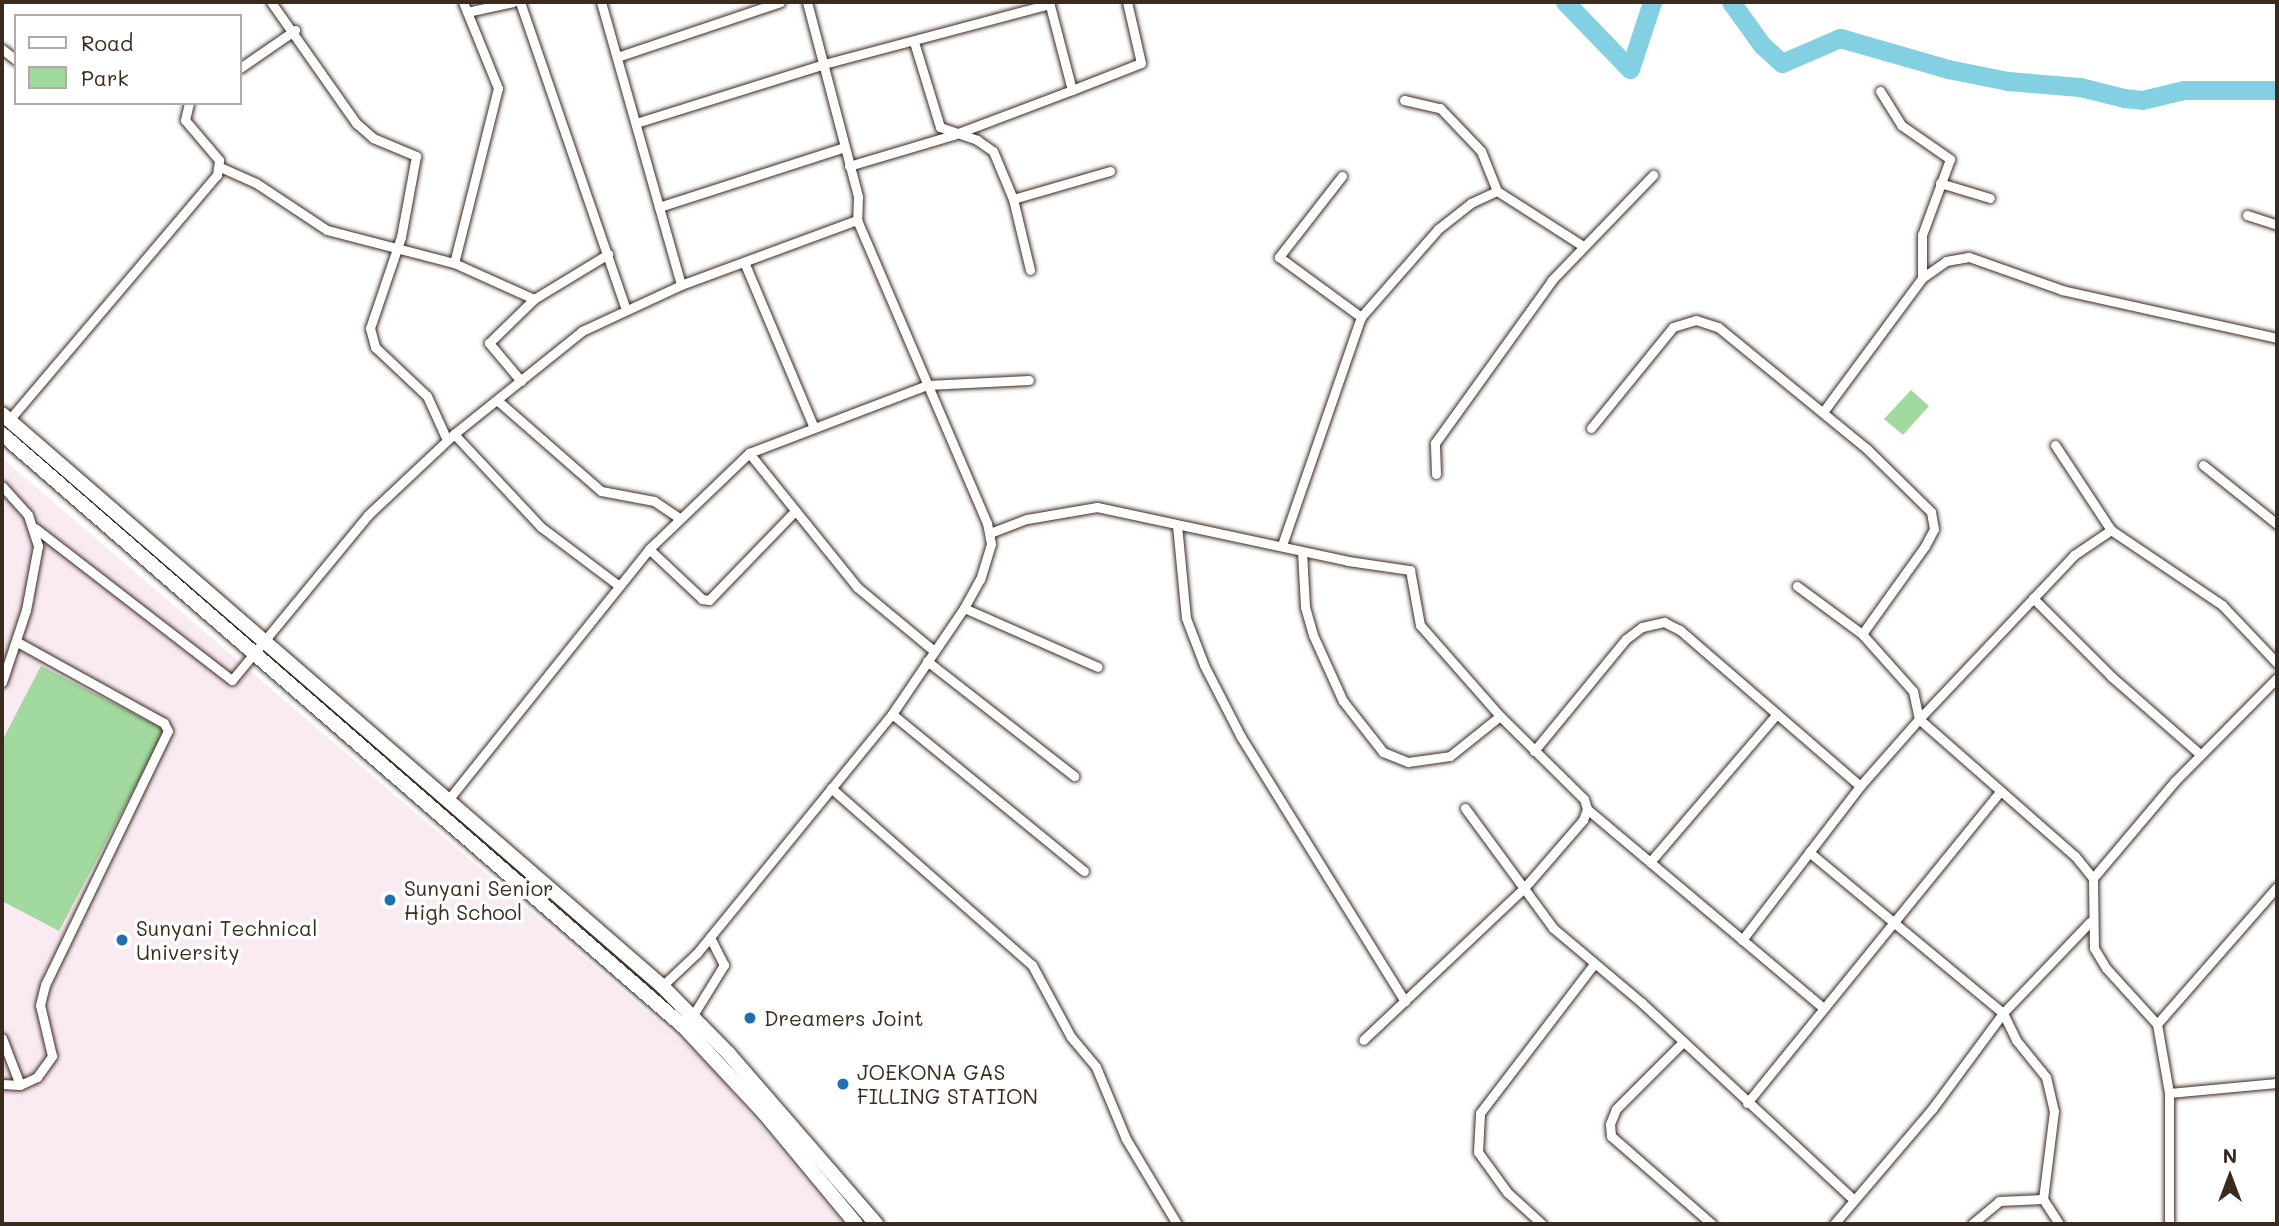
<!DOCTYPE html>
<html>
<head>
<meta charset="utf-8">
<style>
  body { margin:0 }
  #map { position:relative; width:2279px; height:1226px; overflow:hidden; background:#fff; font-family:Mali,sans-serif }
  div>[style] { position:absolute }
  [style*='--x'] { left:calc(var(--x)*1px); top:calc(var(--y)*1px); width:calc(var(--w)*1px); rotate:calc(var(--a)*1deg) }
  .built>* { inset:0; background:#faeaf2 }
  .green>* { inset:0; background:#a1d99e }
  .river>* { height:19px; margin:-9.5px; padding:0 9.5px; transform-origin:9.5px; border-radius:9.5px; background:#84d0e3 }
  .roads { filter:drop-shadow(0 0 2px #3b2a1e) drop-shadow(0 0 2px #3b2a1e) }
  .street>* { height:9px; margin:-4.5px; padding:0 4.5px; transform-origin:4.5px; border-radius:4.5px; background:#fff }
  .primary>* { height:14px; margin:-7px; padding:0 7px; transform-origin:7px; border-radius:7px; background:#fff }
  .dots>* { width:19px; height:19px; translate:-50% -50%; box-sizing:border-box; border:4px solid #fff; border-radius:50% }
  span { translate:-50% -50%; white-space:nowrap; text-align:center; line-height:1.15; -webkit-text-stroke:7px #fff; paint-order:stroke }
  .poi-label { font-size:21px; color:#3b2a1e }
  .left { translate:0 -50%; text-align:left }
  .frame { position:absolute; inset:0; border:4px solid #3b2a1e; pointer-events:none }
  .legend { position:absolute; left:14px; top:14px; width:228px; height:91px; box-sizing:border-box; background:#fff; border:2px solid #b1aaa5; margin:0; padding:9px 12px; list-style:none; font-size:21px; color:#3b2a1e }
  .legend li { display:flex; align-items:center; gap:14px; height:35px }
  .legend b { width:35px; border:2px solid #b1aaa5 }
  .north { position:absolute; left:2195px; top:1142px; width:70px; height:70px; -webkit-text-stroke:5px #fff; paint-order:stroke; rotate:0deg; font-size:19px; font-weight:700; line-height:28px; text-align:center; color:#3b2a1e }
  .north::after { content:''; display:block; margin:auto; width:24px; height:32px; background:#3b2a1e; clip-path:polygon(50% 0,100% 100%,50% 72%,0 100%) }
</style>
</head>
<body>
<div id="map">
  <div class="built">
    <i style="clip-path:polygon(2px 458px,708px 1064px,843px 1224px,2px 1224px)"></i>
  </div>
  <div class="green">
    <i style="clip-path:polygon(1911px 390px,1929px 406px,1903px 435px,1884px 419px)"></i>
    <i style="clip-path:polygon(41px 666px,165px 730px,59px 931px,2px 901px,2px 741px)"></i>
  </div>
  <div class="river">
    <i style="--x:1565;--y:2;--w:93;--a:45.9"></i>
    <i style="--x:1630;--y:69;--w:71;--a:-71.8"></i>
    <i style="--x:1731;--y:2;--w:53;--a:54.2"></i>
    <i style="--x:1762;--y:45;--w:27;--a:42"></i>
    <i style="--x:1782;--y:63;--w:63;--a:-23.3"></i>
    <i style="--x:1840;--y:38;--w:112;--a:16"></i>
    <i style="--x:1948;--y:69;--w:61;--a:11.3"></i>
    <i style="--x:2008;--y:81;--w:72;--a:4.8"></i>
    <i style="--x:2080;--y:87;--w:45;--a:14"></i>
    <i style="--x:2124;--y:98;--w:18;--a:6"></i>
    <i style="--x:2142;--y:100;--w:43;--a:-13.4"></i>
    <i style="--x:2184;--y:90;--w:93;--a:0"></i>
  </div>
  <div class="roads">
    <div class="street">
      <i style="--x:271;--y:2;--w:148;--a:54.9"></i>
      <i style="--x:356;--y:123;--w:23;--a:41"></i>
      <i style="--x:373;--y:138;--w:47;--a:22.7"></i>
      <i style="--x:416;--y:156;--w:82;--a:100.5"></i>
      <i style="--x:401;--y:237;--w:96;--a:108.8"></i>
      <i style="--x:370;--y:328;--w:20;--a:75"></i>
      <i style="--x:375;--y:347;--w:71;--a:43.3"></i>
      <i style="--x:427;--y:396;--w:48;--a:65.6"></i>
      <i style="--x:463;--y:2;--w:93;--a:67.9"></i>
      <i style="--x:498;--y:88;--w:180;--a:104.1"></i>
      <i style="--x:454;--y:263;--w:88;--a:24.2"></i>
      <i style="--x:520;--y:2;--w:323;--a:71"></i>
      <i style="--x:601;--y:2;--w:294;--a:74.2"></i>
      <i style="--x:681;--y:285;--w:188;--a:-20.3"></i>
      <i style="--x:857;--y:220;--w:330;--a:66.8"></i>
      <i style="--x:987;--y:523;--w:21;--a:79"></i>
      <i style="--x:991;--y:544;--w:37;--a:107"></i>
      <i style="--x:980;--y:579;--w:33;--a:119"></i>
      <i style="--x:964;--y:608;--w:128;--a:124.2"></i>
      <i style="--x:892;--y:714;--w:308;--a:129.2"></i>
      <i style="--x:697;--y:953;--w:48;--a:136.7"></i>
      <i style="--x:807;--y:2;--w:202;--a:75.3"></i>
      <i style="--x:858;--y:197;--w:23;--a:92"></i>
      <i style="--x:467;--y:12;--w:47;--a:-12.3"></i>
      <i style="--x:914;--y:42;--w:89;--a:73"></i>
      <i style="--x:940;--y:127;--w:39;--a:19"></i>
      <i style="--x:977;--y:140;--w:19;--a:35"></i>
      <i style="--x:993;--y:151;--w:52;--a:67.4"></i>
      <i style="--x:1013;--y:199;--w:73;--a:76.5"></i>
      <i style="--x:2;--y:49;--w:18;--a:38"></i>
      <i style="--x:617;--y:57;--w:172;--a:-18.6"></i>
      <i style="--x:240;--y:68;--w:67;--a:-34.6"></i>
      <i style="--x:1072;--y:90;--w:74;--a:-21.4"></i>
      <i style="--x:1141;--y:63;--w:63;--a:-102.9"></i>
      <i style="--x:1880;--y:91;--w:40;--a:58"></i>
      <i style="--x:1901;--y:125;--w:60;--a:34.8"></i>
      <i style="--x:1950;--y:159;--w:81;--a:110.2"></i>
      <i style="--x:1922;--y:235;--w:43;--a:90"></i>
      <i style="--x:1404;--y:100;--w:37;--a:13"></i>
      <i style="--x:1440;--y:108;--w:59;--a:46.4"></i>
      <i style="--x:1481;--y:151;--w:43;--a:68.2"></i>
      <i style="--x:1497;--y:191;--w:102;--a:32.6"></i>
      <i style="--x:636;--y:123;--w:197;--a:-17.4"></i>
      <i style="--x:824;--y:64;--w:234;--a:-14.9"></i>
      <i style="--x:849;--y:166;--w:109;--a:-16.6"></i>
      <i style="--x:953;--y:135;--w:127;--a:-20.7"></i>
      <i style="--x:1072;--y:90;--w:91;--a:-104.6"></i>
      <i style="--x:220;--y:167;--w:39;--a:24"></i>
      <i style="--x:256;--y:183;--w:85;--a:33.5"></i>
      <i style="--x:327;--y:230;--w:131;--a:14.6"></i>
      <i style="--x:1342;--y:176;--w:103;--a:127.9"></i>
      <i style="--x:1279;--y:257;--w:102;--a:36.2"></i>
      <i style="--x:1940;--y:183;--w:52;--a:16.7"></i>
      <i style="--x:1013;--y:199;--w:101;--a:-16.1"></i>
      <i style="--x:659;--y:207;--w:192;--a:-17.9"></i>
      <i style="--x:2247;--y:215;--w:32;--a:18"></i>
      <i style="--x:744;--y:262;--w:177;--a:67.1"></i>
      <i style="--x:521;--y:381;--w:50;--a:-130.1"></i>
      <i style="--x:489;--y:343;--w:63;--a:-44.4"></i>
      <i style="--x:534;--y:299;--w:87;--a:-31.3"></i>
      <i style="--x:497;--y:400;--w:138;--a:41.2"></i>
      <i style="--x:601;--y:491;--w:54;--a:10.7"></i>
      <i style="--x:654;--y:501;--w:30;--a:34"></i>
      <i style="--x:1823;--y:412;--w:167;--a:-53.5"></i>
      <i style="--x:1922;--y:278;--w:29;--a:-35"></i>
      <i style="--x:1946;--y:261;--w:23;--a:-10"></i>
      <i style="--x:1969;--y:257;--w:99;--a:19.5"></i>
      <i style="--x:2062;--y:290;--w:220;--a:12.6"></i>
      <i style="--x:9;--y:420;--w:321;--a:-49.7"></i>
      <i style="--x:217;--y:175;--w:15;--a:-82"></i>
      <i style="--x:219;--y:160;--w:52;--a:-130.4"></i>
      <i style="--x:185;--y:120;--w:17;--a:-77"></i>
      <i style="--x:1591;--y:428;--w:130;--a:-50.9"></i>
      <i style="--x:1673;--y:327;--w:24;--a:-17"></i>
      <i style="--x:1696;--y:320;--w:23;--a:18"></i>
      <i style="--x:1718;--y:327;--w:193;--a:39.3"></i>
      <i style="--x:1867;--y:449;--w:90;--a:44.5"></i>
      <i style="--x:1931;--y:512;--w:17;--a:80"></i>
      <i style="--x:1934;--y:529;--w:19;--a:118"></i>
      <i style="--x:1925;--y:546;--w:108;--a:125.6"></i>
      <i style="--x:454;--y:434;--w:127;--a:46.9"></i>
      <i style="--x:541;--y:527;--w:96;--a:37"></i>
      <i style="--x:2055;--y:445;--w:102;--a:56.6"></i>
      <i style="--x:2111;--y:530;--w:134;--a:34"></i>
      <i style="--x:2222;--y:605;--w:80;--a:46.5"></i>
      <i style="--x:749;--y:453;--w:172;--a:51.1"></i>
      <i style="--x:857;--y:587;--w:99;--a:39.7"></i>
      <i style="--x:2203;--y:465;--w:95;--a:38.6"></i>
      <i style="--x:1436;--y:474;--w:31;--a:-92"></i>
      <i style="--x:1435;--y:443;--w:201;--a:-54.3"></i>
      <i style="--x:1552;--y:280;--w:146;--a:-46.1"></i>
      <i style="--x:2;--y:486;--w:39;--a:48"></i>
      <i style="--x:28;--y:515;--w:33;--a:72"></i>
      <i style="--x:38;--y:546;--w:65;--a:100.6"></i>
      <i style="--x:26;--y:610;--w:76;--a:108.4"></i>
      <i style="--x:1177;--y:525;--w:93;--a:84.5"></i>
      <i style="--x:1186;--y:618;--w:50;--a:69"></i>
      <i style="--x:1204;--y:665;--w:81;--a:62.8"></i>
      <i style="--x:1241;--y:737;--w:311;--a:58.2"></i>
      <i style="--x:35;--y:528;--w:249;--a:37.7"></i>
      <i style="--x:232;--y:680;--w:214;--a:-50.5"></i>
      <i style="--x:368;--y:515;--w:118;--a:-43.3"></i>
      <i style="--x:454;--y:434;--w:164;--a:-38.8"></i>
      <i style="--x:582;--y:331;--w:109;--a:-24.9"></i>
      <i style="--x:990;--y:533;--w:40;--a:-21"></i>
      <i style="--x:1027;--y:519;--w:71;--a:-9.7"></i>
      <i style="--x:1097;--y:507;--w:257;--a:12.1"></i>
      <i style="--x:1348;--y:561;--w:63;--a:8.3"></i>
      <i style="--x:1410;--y:570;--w:56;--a:79.7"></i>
      <i style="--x:1420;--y:625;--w:121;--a:48.7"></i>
      <i style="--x:1500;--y:716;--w:118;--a:44.7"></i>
      <i style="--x:1584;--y:799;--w:10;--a:73"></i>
      <i style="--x:1587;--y:809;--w:12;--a:110"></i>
      <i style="--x:1583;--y:820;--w:90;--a:130.9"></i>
      <i style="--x:1524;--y:888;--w:221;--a:136.6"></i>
      <i style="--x:1282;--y:545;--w:241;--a:-70.9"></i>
      <i style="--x:1361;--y:317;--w:117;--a:-48.8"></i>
      <i style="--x:1438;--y:229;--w:42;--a:-38.2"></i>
      <i style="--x:1471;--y:203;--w:29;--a:-25"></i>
      <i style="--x:649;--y:549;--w:73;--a:43.3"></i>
      <i style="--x:702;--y:599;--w:7;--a:8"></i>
      <i style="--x:709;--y:600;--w:124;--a:-46"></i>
      <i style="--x:1302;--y:551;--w:56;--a:86.9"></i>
      <i style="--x:1305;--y:607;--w:29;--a:74"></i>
      <i style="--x:1313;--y:635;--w:72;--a:65.6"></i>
      <i style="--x:1343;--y:701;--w:65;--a:51.9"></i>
      <i style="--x:1383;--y:752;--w:27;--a:22"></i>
      <i style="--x:1408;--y:762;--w:42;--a:-8.1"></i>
      <i style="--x:1450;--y:756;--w:64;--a:-38.7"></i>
      <i style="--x:1797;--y:586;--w:81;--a:36.4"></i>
      <i style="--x:1862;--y:634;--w:76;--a:48.2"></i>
      <i style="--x:1913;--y:691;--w:29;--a:78"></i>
      <i style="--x:2033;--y:598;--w:112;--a:45"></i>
      <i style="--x:2112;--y:677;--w:117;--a:41.2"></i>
      <i style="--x:964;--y:608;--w:146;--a:23.8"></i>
      <i style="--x:927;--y:661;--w:187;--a:38"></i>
      <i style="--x:892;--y:714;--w:248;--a:39.3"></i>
      <i style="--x:1919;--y:719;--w:208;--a:41.3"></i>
      <i style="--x:2075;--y:856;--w:28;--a:51"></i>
      <i style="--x:2093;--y:878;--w:70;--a:89.2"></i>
      <i style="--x:2094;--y:948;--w:23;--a:59"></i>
      <i style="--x:2106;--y:968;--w:76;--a:47.7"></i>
      <i style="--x:2157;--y:1024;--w:70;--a:80.1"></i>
      <i style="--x:2169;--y:1093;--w:131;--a:90"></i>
      <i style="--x:1534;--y:751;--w:145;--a:-50.6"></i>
      <i style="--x:1626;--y:639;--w:20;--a:-37"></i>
      <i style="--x:1642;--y:627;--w:23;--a:-13"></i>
      <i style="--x:1664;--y:622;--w:18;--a:27"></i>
      <i style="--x:1680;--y:630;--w:238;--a:40.9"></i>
      <i style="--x:831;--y:788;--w:268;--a:41.4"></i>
      <i style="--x:1032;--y:965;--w:82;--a:61.6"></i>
      <i style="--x:1071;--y:1037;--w:39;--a:50"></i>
      <i style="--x:1096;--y:1067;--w:78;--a:67.4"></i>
      <i style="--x:1126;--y:1139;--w:99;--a:59"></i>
      <i style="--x:448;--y:800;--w:322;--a:-51.3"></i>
      <i style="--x:649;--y:549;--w:139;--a:-43.8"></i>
      <i style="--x:749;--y:453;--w:191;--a:-20.9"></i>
      <i style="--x:927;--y:385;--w:102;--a:-2.8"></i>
      <i style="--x:1465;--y:808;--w:149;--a:53.7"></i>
      <i style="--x:1553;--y:928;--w:116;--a:40.1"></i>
      <i style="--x:1642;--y:1003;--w:287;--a:42.9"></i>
      <i style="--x:1587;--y:809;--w:309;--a:40.1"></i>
      <i style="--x:1809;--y:852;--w:252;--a:39.7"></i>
      <i style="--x:2003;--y:1013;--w:30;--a:64"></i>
      <i style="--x:2016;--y:1040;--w:48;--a:51"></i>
      <i style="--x:2046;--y:1077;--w:35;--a:77"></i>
      <i style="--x:2054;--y:1111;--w:89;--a:97.1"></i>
      <i style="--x:2043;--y:1199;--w:30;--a:57"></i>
      <i style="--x:1650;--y:862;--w:195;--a:-49.4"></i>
      <i style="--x:2093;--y:878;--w:127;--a:-49.8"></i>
      <i style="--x:2175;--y:781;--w:145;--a:-45.3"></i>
      <i style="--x:1742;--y:940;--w:194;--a:-52.5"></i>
      <i style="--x:1860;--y:786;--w:89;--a:-48.6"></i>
      <i style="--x:1919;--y:719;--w:226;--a:-46.6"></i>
      <i style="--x:2074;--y:555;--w:45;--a:-34"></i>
      <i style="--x:690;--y:1020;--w:65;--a:-58.3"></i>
      <i style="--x:724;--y:965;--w:31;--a:-117"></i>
      <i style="--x:2157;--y:1024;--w:182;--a:-48.8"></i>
      <i style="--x:2;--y:1038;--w:50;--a:69"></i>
      <i style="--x:1682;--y:1043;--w:93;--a:135"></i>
      <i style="--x:1616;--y:1109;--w:16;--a:112"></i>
      <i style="--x:1610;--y:1124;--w:12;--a:85"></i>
      <i style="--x:1611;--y:1136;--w:134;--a:41.1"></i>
      <i style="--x:2;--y:1084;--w:18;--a:3"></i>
      <i style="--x:20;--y:1085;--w:19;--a:-25"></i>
      <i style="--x:37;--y:1077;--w:26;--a:-54"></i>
      <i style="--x:52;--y:1056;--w:52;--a:-103.2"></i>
      <i style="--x:40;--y:1005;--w:21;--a:-76"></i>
      <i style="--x:45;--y:985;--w:282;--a:-64.2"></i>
      <i style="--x:168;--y:731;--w:9;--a:-117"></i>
      <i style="--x:164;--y:723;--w:168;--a:-151.1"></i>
      <i style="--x:2169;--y:1093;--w:108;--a:-5.3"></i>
      <i style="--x:1747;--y:1103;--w:402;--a:-50.9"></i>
      <i style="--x:1542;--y:1224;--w:47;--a:-137.6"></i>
      <i style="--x:1507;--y:1192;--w:49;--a:-125.9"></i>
      <i style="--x:1478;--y:1152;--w:39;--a:-87"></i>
      <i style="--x:1480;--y:1113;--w:188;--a:-52.6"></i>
      <i style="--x:1834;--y:1224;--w:151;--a:-49.6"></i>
      <i style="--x:1932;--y:1109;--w:119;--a:-53.5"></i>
      <i style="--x:2003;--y:1013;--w:126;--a:-46.3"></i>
      <i style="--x:1972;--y:1224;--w:35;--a:-40"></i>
      <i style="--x:1999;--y:1201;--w:44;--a:-2.6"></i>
    </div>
    <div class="primary">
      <i style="--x:2;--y:414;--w:873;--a:40.91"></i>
      <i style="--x:662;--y:986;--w:95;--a:45.4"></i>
      <i style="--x:729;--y:1054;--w:225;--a:49.1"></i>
      <i style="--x:2;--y:434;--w:904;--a:41.01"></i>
      <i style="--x:684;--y:1027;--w:117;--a:47.1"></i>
      <i style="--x:764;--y:1113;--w:144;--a:50.3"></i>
    </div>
  </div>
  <div class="dots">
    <i style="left:390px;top:900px;background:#1f6fb2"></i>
    <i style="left:122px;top:940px;background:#1f6fb2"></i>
    <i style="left:750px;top:1018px;background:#1f6fb2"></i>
    <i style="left:843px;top:1084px;background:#1f6fb2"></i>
  </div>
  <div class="poi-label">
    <span class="left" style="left:404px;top:900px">Sunyani Senior<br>High School</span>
    <span class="left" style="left:136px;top:940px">Sunyani Technical<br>University</span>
    <span class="left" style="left:764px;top:1018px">Dreamers Joint</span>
    <span class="left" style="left:857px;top:1084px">JOEKONA GAS<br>FILLING STATION</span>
  </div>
  <div class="frame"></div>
  <ul class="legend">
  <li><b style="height:9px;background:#fff"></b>Road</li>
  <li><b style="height:19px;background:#a1d99e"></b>Park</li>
  </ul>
  <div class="north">N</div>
</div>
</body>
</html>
